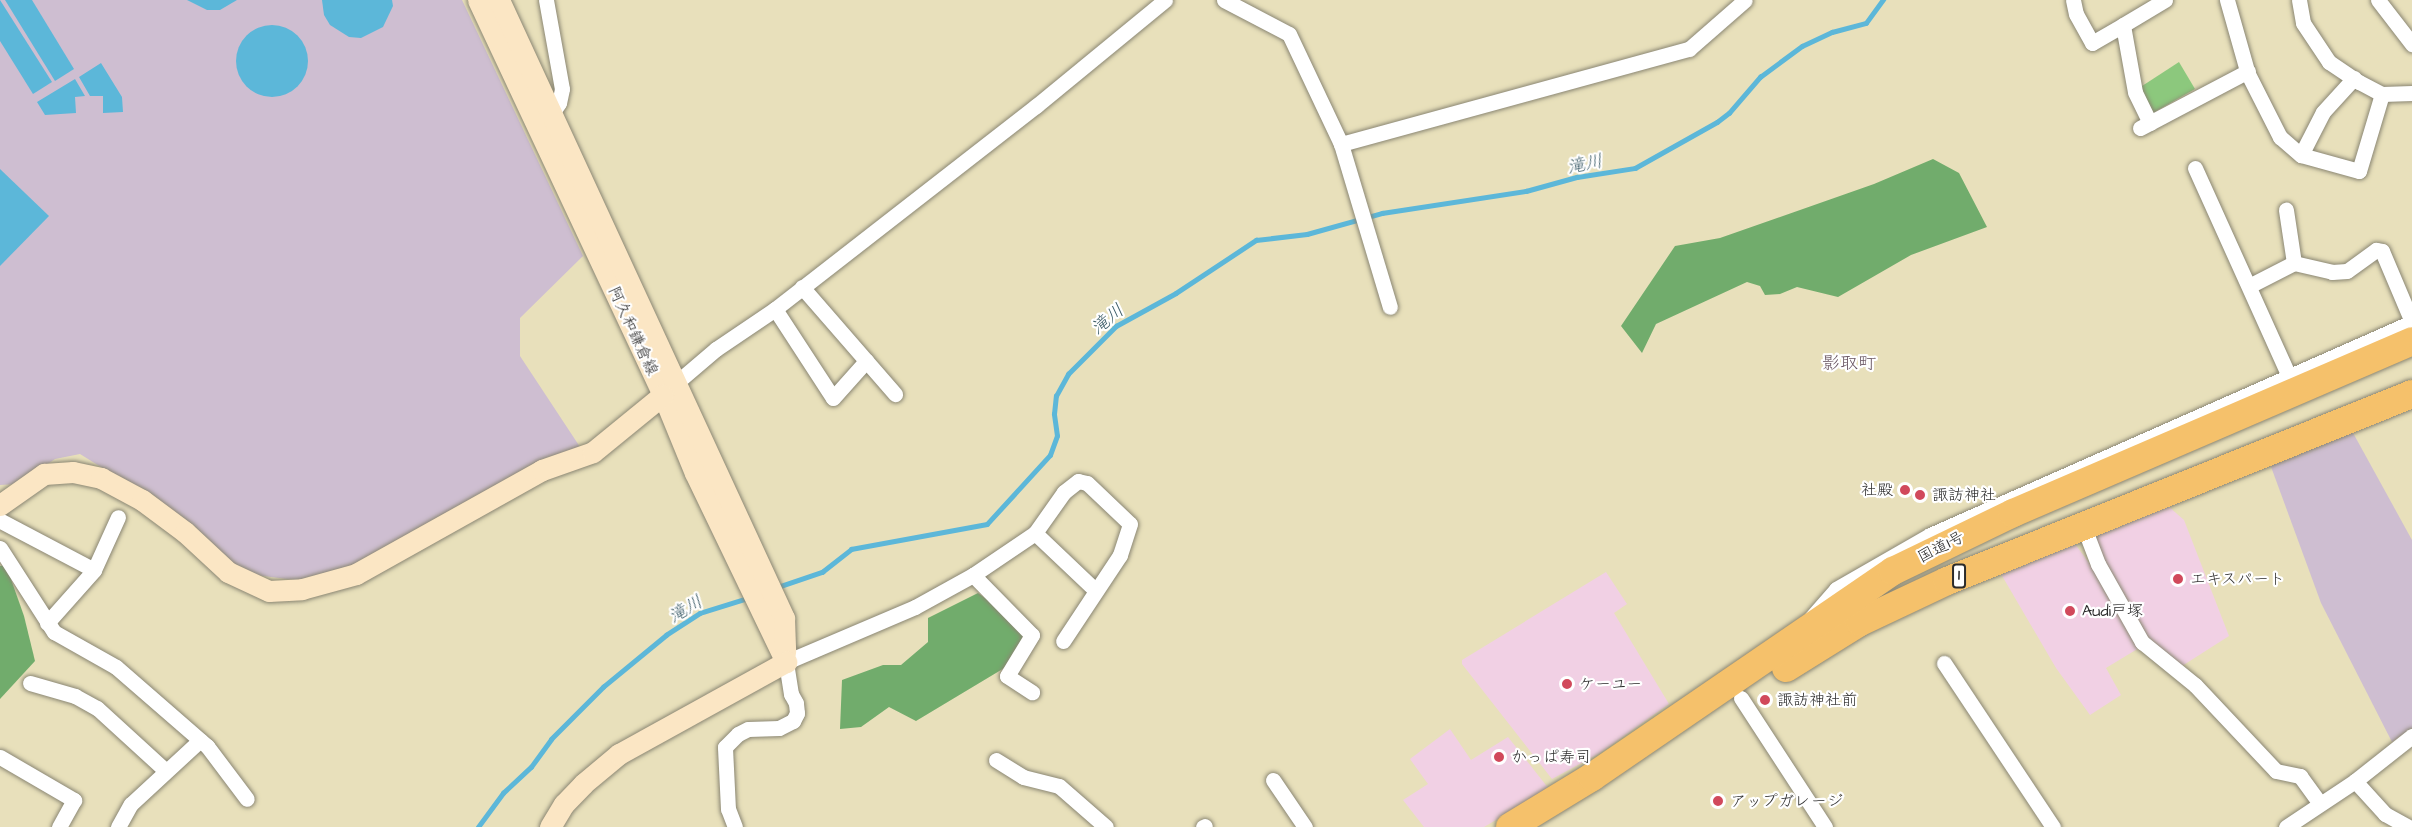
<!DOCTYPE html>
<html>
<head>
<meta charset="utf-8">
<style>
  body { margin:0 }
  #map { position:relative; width:2412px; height:827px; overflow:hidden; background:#e8e0bb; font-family:"Architects Daughter","Klee One",sans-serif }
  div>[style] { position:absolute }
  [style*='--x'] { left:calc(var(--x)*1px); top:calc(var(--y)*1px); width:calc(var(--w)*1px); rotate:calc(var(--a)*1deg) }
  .built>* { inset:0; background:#f1d0e4 }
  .industrial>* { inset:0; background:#cebed1 }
  .green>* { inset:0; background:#8cc87d }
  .forest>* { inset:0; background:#71ac6c }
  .water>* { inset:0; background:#5cb7d9 }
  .round { border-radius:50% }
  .stream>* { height:4.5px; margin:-2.25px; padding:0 2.25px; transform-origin:2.25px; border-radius:2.25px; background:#5cb7d9 }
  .roads { filter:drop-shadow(0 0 2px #8a8673) drop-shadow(0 0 2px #8a8673) }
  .street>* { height:15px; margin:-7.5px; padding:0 7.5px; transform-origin:7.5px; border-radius:7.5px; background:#fff }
  .secondary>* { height:21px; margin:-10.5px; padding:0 10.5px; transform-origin:10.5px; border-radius:10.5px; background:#fbe6c4 }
  .highway>* { height:28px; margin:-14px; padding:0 14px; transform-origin:14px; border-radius:14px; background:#f5c16b }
  .dots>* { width:16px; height:16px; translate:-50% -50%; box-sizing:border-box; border:3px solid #fff; border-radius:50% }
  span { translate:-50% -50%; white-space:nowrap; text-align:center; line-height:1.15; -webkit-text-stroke:4.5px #fff; paint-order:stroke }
  .shield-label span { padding:2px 4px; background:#fff; border:2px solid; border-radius:4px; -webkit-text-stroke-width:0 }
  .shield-label { font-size:15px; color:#2b2b2b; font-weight:700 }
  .street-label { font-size:16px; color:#2b2b2b }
  .poi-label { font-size:16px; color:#2b2b2b }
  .right { translate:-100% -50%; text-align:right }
  .left { translate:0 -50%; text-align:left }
  .water-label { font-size:18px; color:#3c5c68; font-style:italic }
  .neighbourhood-label { font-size:18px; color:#66525f }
</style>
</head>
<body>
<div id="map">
  <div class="built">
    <i style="clip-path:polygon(2168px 506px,2184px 520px,2229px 636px,2182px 666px,2143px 635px,2090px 537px)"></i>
    <i style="clip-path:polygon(2075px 544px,2095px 571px,2139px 648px,2106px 668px,2121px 695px,2090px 715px,2056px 668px,2001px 574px)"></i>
    <i style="clip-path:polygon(1606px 572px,1627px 604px,1614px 613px,1669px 704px,1600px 753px,1552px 779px,1462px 664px,1462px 660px)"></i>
    <i style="clip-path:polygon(1450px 729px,1471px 760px,1508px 737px,1549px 789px,1484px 827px,1424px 827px,1403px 800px,1428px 784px,1410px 759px)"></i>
  </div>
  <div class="industrial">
    <i style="clip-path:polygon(0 0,462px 0,583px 256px,520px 318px,520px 356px,582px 450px,372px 559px,302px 581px,240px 573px,138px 490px,80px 454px,55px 459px,18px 484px,0 485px)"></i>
    <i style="clip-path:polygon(2352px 431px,2412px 540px,2412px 728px,2392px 742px,2321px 603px,2270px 464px)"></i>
  </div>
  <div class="green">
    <i style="clip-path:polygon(2179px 62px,2195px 89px,2151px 114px,2139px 88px)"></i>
  </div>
  <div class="forest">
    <i style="clip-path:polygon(1933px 159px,1959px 173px,1987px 227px,1911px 255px,1838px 297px,1797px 287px,1780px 294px,1765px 295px,1760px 286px,1747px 282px,1656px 324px,1642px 353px,1621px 326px,1675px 246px,1720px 238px,1874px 184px)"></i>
    <i style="clip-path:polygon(6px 565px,24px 616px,35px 661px,0 699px,0 566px)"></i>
    <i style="clip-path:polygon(978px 593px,1003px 611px,1025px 635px,1006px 667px,916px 721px,889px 707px,861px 727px,840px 729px,842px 680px,883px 665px,901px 665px,928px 642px,928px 618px)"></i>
  </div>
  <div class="water">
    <i style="clip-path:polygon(0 0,52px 82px,33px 94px,0 41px)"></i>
    <i style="clip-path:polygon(5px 0,32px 0,74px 69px,55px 81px)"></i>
    <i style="clip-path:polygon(187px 0,237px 0,220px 10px,207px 10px)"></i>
    <i style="clip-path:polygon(322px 0,392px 0,393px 6px,383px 27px,361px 38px,349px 37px,330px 25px,324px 15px)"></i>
    <i class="round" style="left:236px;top:25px;width:72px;height:72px"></i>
    <i style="clip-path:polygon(101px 63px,122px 97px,123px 112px,103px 113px,103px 96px,90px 96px,79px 77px)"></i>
    <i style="clip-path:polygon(75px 79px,85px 96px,75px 97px,76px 113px,45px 115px,37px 102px)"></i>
    <i style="clip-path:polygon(0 169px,49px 216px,0 266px)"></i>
  </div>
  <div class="stream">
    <i style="--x:775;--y:588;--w:50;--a:-18.8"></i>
    <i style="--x:822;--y:572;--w:37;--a:-38"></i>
    <i style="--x:851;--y:549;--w:138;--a:-10.4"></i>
    <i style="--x:987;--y:524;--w:93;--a:-47.6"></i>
    <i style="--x:1050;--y:455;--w:20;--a:-70"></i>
    <i style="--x:1057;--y:436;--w:22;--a:-98"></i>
    <i style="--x:1054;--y:414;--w:18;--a:-84"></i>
    <i style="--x:1056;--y:396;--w:25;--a:-61"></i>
    <i style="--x:1068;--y:374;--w:68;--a:-45"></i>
    <i style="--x:1116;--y:326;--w:68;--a:-28.8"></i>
    <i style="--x:1176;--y:293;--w:96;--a:-33.5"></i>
    <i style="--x:1256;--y:240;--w:51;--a:-6.7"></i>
    <i style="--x:1307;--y:234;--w:78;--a:-15.6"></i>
    <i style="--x:1382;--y:213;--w:146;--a:-8.7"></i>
    <i style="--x:1526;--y:191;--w:53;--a:-15.4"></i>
    <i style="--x:1577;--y:177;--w:59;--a:-8.8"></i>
    <i style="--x:1635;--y:168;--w:94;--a:-29.3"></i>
    <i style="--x:1717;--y:122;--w:15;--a:-37"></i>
    <i style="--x:1729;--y:113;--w:48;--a:-49.3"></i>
    <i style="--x:1760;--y:77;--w:52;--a:-36.4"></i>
    <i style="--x:1802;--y:46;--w:33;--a:-25"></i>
    <i style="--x:1832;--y:32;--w:35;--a:-15"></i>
    <i style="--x:1866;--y:23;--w:29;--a:-54"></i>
    <i style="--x:478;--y:827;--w:42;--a:-53.7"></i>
    <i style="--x:503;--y:793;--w:38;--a:-43"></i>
    <i style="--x:531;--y:767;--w:34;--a:-54"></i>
    <i style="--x:551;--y:739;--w:74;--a:-45"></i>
    <i style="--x:603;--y:687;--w:82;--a:-39.5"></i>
    <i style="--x:666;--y:635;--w:40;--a:-32.9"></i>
    <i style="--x:700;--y:613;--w:50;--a:-17.4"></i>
  </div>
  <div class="roads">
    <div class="street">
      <i style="--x:546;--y:0;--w:90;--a:79.8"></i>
      <i style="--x:562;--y:89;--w:14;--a:102"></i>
      <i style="--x:559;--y:103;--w:12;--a:125"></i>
      <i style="--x:1224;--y:0;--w:73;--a:27.6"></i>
      <i style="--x:1289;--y:34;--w:122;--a:64.7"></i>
      <i style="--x:1341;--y:144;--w:170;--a:73.3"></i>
      <i style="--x:2073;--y:0;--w:14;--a:78"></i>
      <i style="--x:2076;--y:14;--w:33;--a:61"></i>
      <i style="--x:2092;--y:43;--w:36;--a:-30"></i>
      <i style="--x:2227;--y:0;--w:77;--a:74.2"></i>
      <i style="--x:2248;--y:74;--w:71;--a:63.1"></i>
      <i style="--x:2280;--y:137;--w:28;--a:41"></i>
      <i style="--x:2301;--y:155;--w:60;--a:15.4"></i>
      <i style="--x:2359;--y:171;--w:80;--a:-73.4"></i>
      <i style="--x:2299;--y:0;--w:23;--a:80"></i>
      <i style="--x:2303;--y:23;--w:47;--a:56.3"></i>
      <i style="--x:2329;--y:62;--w:36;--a:34"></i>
      <i style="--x:2359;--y:82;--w:26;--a:28"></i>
      <i style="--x:2382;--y:94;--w:30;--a:-2"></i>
      <i style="--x:2378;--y:0;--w:56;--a:52.3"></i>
      <i style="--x:2150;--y:123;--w:34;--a:-116"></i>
      <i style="--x:2135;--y:92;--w:68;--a:-100.2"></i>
      <i style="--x:2123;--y:25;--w:49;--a:-30.8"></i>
      <i style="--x:2140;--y:128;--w:122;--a:-27.8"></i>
      <i style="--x:1341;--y:144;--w:361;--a:-15.3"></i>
      <i style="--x:1689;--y:49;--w:74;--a:-41.2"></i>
      <i style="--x:2301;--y:155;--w:48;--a:-62.9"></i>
      <i style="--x:2323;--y:112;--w:46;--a:-47.6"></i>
      <i style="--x:2195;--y:168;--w:228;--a:65.7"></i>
      <i style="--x:2294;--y:263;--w:39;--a:13"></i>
      <i style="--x:2332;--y:272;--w:15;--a:-4"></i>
      <i style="--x:2347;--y:271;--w:36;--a:-36"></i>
      <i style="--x:2376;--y:250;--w:6;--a:9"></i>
      <i style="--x:2382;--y:251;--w:77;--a:67.1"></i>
      <i style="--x:2249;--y:286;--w:51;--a:-27.1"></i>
      <i style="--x:2294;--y:263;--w:54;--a:-98.6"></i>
      <i style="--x:802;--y:287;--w:142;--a:49"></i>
      <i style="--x:775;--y:309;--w:106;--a:56.9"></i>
      <i style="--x:833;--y:398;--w:50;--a:-48.3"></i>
      <i style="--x:669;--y:389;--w:62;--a:-40.4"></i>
      <i style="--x:716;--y:349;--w:71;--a:-34.1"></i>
      <i style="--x:775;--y:309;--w:331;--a:-37.9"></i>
      <i style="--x:1036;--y:106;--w:167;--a:-39.4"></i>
      <i style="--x:1;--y:521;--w:105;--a:27.8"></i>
      <i style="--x:2083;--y:525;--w:42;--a:69"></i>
      <i style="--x:2098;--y:564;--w:90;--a:60.6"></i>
      <i style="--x:2142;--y:642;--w:68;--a:39.1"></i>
      <i style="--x:2195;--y:685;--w:118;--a:46.7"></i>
      <i style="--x:2276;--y:771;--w:25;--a:12"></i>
      <i style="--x:2300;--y:776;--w:34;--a:54"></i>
      <i style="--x:1035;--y:533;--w:83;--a:43.5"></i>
      <i style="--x:0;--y:548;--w:100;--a:57.3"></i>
      <i style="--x:54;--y:632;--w:71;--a:29.4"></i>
      <i style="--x:116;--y:667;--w:121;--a:41"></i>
      <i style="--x:207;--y:746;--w:66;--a:53"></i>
      <i style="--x:973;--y:575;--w:84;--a:45.5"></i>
      <i style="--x:1032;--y:635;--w:48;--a:121.4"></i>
      <i style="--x:1007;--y:676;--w:30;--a:33"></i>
      <i style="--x:1811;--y:618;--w:38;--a:-49"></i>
      <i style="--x:1836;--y:589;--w:108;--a:-29.9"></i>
      <i style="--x:1930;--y:535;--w:527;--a:-23.84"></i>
      <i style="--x:47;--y:623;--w:71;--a:-48.4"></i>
      <i style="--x:94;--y:570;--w:58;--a:-65.6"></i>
      <i style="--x:1944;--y:663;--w:197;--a:56.4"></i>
      <i style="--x:30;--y:683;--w:47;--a:16.1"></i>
      <i style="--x:75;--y:696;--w:25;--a:29"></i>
      <i style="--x:97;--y:708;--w:93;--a:42.4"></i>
      <i style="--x:1741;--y:698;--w:154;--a:56.9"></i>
      <i style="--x:0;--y:757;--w:86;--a:30.2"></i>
      <i style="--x:74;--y:800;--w:31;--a:119"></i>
      <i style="--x:996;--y:760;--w:32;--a:32"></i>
      <i style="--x:1023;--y:777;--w:37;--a:14"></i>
      <i style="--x:1059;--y:786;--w:62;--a:41.1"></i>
      <i style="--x:1273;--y:780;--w:57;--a:55.8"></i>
      <i style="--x:2355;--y:781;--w:45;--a:47.7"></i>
      <i style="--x:2385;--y:814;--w:26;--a:29"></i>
      <i style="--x:118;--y:827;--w:26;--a:-61"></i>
      <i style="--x:131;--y:804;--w:94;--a:-42.8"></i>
      <i style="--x:735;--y:827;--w:19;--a:-111"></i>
      <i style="--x:728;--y:809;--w:62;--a:-92.8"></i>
      <i style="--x:725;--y:747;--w:18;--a:-45"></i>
      <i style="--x:738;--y:734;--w:11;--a:-27"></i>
      <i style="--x:748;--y:729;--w:31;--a:-2"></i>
      <i style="--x:779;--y:728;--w:16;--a:-27"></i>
      <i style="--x:793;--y:721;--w:9;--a:-63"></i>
      <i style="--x:797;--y:713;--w:10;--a:-96"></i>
      <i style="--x:796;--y:703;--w:10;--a:-119"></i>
      <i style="--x:791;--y:694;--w:32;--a:-99"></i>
      <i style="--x:786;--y:662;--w:140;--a:-23.1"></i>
      <i style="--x:915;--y:607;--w:66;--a:-28.9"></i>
      <i style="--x:973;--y:575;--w:75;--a:-34.1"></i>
      <i style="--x:1035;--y:533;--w:50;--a:-54.7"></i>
      <i style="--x:1064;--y:492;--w:18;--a:-38"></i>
      <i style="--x:1078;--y:481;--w:9;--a:13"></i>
      <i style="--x:1087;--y:483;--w:59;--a:43.6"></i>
      <i style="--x:1130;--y:524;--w:33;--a:108"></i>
      <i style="--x:1120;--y:555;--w:103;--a:123.5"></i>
      <i style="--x:1203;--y:827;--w:2;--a:-27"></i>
      <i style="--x:2286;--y:827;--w:83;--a:-33.7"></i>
      <i style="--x:2355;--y:781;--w:73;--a:-38.3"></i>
    </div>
    <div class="secondary">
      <i style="--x:478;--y:0;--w:436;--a:64.9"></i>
      <i style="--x:663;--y:395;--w:84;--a:67.7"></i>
      <i style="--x:695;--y:473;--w:210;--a:64.3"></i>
      <i style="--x:499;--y:0;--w:681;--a:65.24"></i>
      <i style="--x:784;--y:618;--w:34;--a:88"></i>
      <i style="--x:0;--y:505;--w:54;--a:-35.2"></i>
      <i style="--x:44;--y:474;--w:29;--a:-4"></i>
      <i style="--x:73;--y:472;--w:29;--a:12"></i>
      <i style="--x:101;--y:478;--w:47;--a:28.2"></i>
      <i style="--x:142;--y:500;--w:54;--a:36.7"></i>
      <i style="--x:185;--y:532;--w:59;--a:42.9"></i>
      <i style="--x:228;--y:572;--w:45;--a:24.9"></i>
      <i style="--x:269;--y:591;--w:33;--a:-3"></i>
      <i style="--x:302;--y:589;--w:56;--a:-15.5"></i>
      <i style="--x:356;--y:574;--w:213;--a:-29.2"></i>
      <i style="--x:542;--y:470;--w:54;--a:-19.4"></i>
      <i style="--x:593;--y:452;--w:90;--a:-39.2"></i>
      <i style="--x:550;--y:827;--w:27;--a:-59"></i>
      <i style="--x:564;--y:804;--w:28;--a:-46"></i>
      <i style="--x:583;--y:784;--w:47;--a:-39.8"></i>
      <i style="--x:619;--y:754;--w:191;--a:-28.9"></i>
    </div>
    <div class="highway">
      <i style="--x:1786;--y:668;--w:87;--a:-31.9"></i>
      <i style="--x:1860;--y:622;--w:96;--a:-25.2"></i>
      <i style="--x:1947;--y:581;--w:501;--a:-21.91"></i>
      <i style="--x:1510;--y:827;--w:96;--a:-31.4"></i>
      <i style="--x:1592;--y:777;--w:365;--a:-34.4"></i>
      <i style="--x:1893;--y:571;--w:133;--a:-25.8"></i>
      <i style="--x:2013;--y:513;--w:434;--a:-23.3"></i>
    </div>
  </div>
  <div class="dots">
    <i style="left:1905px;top:490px;background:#d1495b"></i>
    <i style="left:1920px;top:495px;background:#d1495b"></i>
    <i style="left:2178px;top:579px;background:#d1495b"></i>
    <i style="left:2070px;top:611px;background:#d1495b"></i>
    <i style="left:1567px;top:684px;background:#d1495b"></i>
    <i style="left:1765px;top:700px;background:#d1495b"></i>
    <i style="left:1499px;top:757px;background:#d1495b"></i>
    <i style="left:1718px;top:801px;background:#d1495b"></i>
  </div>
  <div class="shield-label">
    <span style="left:1959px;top:576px">1</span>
  </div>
  <div class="street-label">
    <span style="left:633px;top:331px;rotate:65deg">阿久和鎌倉線</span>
    <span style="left:1941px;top:547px;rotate:-27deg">国道1号</span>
  </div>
  <div class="poi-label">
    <span class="right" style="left:1893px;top:490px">社殿</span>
    <span class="left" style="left:1932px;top:495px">諏訪神社</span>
    <span class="left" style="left:2190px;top:579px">エキスパート</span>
    <span class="left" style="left:2082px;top:611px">Audi戸塚</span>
    <span class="left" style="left:1579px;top:684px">ケーユー</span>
    <span class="left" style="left:1777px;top:700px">諏訪神社前</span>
    <span class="left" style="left:1511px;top:757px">かっぱ寿司</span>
    <span class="left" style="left:1730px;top:801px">アップガレージ</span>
  </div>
  <div class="water-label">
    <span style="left:1585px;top:165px;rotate:-12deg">滝川</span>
    <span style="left:1108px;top:320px;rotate:-39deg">滝川</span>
    <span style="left:686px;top:610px;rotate:-31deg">滝川</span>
  </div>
  <div class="neighbourhood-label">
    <span style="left:1849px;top:364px">影取町</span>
  </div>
</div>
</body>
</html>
